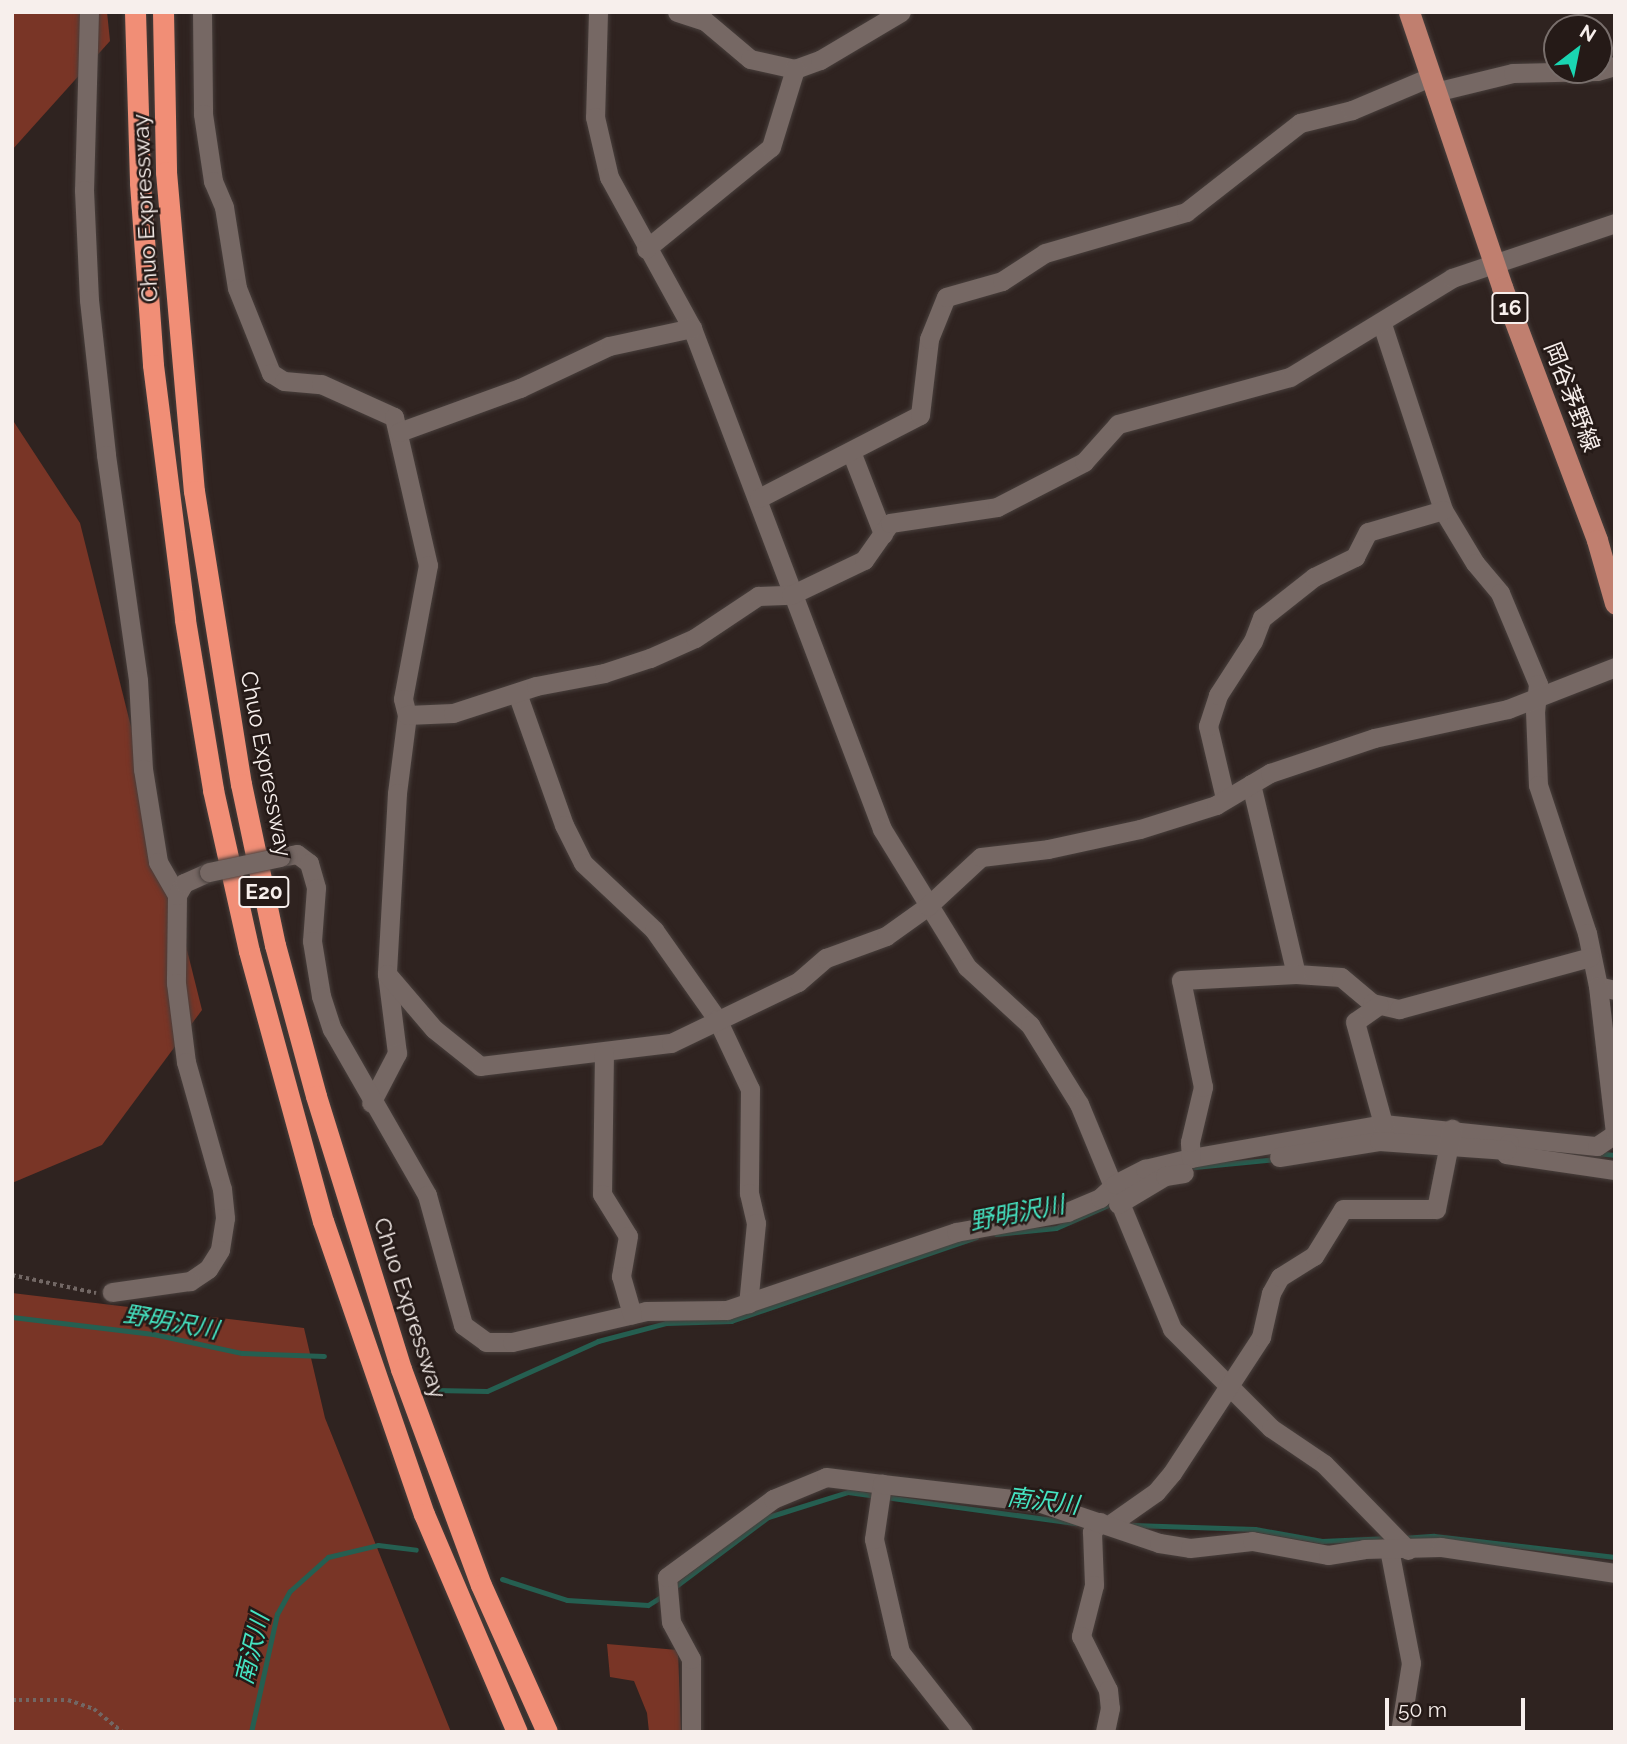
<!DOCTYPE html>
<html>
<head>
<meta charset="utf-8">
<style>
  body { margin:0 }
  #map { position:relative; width:1627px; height:1744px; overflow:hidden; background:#2f2320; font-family:Raleway,"Noto Sans JP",sans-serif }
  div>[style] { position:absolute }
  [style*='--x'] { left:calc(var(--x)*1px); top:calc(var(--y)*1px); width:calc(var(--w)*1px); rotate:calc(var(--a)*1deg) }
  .green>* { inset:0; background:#793526 }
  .stream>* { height:5px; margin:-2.5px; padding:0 2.5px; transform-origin:2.5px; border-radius:2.5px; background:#255f51 }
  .path>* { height:3.5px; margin-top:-1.75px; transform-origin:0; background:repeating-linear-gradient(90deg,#726764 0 3.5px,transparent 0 7px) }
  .roads { filter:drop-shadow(0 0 2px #483f3c) drop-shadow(0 0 2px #483f3c) }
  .minor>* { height:19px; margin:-9.5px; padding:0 9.5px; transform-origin:9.5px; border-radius:9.5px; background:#766864 }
  .major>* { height:21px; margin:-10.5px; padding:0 10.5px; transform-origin:10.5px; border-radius:10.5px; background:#c07f6f }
  .highway>* { height:21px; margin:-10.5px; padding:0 10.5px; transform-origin:10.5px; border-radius:10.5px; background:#f18e76 }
  .bridges { filter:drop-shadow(0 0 2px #483f3c) drop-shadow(0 0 2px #483f3c) }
  .minor-bridge>* { height:19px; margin:-9.5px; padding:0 9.5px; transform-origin:9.5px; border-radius:9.5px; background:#766864 }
  span { translate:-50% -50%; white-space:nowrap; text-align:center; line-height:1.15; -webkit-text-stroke:5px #251a17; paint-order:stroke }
  .shield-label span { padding:2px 5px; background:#251a17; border:2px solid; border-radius:5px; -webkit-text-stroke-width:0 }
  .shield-label { font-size:21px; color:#f7efec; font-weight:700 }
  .street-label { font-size:23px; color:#f7efec }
  .water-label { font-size:24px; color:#45e4c2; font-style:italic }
  .frame { position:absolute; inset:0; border:14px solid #f7efec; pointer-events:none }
  .north { position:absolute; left:1543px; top:14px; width:70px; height:70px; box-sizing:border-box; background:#251a17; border:2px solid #796f6c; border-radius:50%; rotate:32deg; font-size:19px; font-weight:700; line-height:28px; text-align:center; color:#f7efec }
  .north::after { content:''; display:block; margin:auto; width:24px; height:32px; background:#1ad5b2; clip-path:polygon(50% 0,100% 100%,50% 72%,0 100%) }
  .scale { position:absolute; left:1385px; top:1698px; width:140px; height:32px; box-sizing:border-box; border:4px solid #f7efec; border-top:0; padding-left:9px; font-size:21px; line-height:24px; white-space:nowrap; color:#f7efec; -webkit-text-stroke:5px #251a17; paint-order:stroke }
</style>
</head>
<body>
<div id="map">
  <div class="green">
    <i style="clip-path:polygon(12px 12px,107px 12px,110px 41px,12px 150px)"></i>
    <i style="clip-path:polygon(12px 419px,80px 523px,202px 1010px,102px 1145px,12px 1183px)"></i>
    <i style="clip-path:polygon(12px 1293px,304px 1328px,325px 1418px,451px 1732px,12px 1732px)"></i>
    <i style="clip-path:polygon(607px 1644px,678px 1650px,681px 1732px,649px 1732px,647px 1713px,634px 1681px,610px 1677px)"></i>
  </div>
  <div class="stream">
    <i style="--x:1596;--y:1153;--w:19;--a:6"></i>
    <i style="--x:1194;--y:1167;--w:81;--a:-5.6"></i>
    <i style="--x:996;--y:1234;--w:60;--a:-5.7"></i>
    <i style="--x:1056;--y:1228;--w:62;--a:-23.7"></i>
    <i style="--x:12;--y:1317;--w:142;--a:6.9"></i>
    <i style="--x:153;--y:1334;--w:91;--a:12.1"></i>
    <i style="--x:242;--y:1353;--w:82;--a:2.1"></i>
    <i style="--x:435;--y:1390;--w:52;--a:1.1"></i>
    <i style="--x:487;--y:1391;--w:122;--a:-24.2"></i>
    <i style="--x:598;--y:1341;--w:70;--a:-14.8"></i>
    <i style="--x:666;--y:1323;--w:65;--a:-1.8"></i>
    <i style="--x:731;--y:1321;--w:259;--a:-18.9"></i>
    <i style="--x:885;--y:1497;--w:193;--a:7.8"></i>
    <i style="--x:1132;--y:1525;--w:123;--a:1.9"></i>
    <i style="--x:1255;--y:1529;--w:68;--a:10.2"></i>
    <i style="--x:1322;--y:1541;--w:68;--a:-2.5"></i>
    <i style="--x:1403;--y:1538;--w:31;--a:-4"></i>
    <i style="--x:1434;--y:1536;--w:182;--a:6.6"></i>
    <i style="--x:502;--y:1579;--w:68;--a:17.9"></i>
    <i style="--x:567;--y:1600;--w:81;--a:3.5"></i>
    <i style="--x:648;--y:1605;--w:19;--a:-32"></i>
    <i style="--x:672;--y:1589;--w:120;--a:-36.9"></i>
    <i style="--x:768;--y:1517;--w:84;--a:-17.4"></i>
    <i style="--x:848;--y:1492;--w:27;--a:8"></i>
    <i style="--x:251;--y:1732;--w:121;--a:-77.6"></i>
    <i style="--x:277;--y:1614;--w:26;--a:-61"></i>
    <i style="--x:290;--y:1591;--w:51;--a:-41.8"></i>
    <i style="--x:328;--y:1557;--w:51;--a:-13.5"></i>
    <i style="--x:378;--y:1545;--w:38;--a:7"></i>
  </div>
  <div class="path">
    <i style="--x:12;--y:1275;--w:86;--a:12.1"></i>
    <i style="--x:12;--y:1700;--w:56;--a:0"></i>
    <i style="--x:68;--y:1700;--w:28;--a:19"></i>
    <i style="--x:94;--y:1709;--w:36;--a:39"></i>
  </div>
  <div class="roads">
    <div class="minor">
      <i style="--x:89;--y:12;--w:178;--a:91.6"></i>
      <i style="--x:84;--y:190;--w:110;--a:87.4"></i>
      <i style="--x:89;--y:300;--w:156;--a:83.7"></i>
      <i style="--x:106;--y:455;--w:227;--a:81.9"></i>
      <i style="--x:138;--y:680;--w:89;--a:86.8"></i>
      <i style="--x:143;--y:769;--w:94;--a:80.8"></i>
      <i style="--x:158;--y:862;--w:38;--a:60"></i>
      <i style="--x:177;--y:895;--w:88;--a:90.7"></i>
      <i style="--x:176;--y:983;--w:80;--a:82.8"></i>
      <i style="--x:186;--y:1062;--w:132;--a:74.2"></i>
      <i style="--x:222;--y:1189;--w:29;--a:84"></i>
      <i style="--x:225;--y:1218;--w:32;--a:99"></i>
      <i style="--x:220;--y:1250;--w:22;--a:122"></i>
      <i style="--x:208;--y:1269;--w:22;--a:146"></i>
      <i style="--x:190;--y:1281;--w:79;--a:172"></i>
      <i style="--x:202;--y:12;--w:102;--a:89.4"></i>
      <i style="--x:203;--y:114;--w:68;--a:81.5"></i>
      <i style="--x:213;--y:181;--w:28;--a:67"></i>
      <i style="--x:224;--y:207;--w:82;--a:80.9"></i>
      <i style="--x:237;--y:288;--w:92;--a:68.2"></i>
      <i style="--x:271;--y:373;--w:15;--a:32"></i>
      <i style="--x:284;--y:381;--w:37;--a:5"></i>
      <i style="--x:321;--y:384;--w:80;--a:24.3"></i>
      <i style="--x:394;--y:417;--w:152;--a:77.1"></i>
      <i style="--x:428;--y:565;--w:136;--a:100.6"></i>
      <i style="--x:403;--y:699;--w:16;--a:76"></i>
      <i style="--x:407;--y:715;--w:79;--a:97.3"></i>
      <i style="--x:397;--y:793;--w:181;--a:93.2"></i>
      <i style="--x:387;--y:974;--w:80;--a:82.8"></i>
      <i style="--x:397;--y:1053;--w:56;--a:117.5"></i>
      <i style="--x:598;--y:12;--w:105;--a:91.6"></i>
      <i style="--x:595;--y:117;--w:62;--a:76.9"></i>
      <i style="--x:609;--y:177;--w:172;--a:61.2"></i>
      <i style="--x:692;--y:328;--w:536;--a:69.23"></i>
      <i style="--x:882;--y:829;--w:162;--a:58.4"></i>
      <i style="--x:967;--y:967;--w:86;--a:42.6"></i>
      <i style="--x:1030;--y:1025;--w:93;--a:58.2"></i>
      <i style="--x:1079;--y:1104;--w:243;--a:67.5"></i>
      <i style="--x:1172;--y:1329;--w:140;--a:45"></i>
      <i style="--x:1271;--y:1428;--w:64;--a:34.2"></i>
      <i style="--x:1324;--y:1464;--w:120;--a:45.7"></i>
      <i style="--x:677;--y:12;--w:29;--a:18"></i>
      <i style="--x:705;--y:21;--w:59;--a:40.2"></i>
      <i style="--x:750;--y:59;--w:46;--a:12.5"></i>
      <i style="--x:795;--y:69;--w:27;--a:-20"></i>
      <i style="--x:820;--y:60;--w:94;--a:-30.7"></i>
      <i style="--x:1435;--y:92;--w:80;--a:-13.7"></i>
      <i style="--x:1513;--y:73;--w:84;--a:-1.4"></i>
      <i style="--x:1597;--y:71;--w:19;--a:-16"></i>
      <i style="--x:646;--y:249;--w:161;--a:-39.2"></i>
      <i style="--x:771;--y:147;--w:82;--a:-72.9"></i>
      <i style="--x:1382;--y:324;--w:196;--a:71.8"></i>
      <i style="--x:1443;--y:510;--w:62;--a:58.9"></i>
      <i style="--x:1475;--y:563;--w:39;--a:50"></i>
      <i style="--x:1500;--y:593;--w:99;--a:67.3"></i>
      <i style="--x:1538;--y:684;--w:27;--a:96"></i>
      <i style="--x:1535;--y:711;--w:74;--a:87.7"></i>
      <i style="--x:1538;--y:785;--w:156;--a:71.7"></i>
      <i style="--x:1587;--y:933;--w:54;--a:78.3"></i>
      <i style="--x:399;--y:432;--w:129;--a:-20"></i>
      <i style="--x:520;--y:388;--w:98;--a:-25.3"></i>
      <i style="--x:609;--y:346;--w:85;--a:-12.2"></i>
      <i style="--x:852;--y:454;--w:86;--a:68.8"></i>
      <i style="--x:759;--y:498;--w:181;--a:-27.3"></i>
      <i style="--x:920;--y:415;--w:77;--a:-83.2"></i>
      <i style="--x:929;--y:339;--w:45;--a:-68"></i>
      <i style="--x:946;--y:297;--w:58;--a:-15.9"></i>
      <i style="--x:1002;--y:281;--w:51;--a:-33.1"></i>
      <i style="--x:1045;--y:253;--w:147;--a:-16.2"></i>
      <i style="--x:1186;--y:212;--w:145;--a:-38"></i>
      <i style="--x:1300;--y:123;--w:54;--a:-14"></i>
      <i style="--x:1352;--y:110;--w:85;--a:-22.9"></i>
      <i style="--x:517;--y:693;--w:140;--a:70.4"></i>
      <i style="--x:564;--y:825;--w:42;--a:63.4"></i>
      <i style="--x:583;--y:863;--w:98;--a:43.3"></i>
      <i style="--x:654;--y:930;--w:109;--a:54.7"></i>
      <i style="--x:717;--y:1019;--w:77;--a:64.8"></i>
      <i style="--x:750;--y:1089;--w:104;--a:90.6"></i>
      <i style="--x:749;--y:1193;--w:31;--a:77"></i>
      <i style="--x:756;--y:1223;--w:81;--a:95.6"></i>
      <i style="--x:407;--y:715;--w:46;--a:-2.5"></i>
      <i style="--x:453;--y:713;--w:87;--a:-18"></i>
      <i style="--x:536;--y:686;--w:69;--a:-10.8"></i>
      <i style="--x:604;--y:673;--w:48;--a:-18.1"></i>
      <i style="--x:650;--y:658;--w:49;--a:-24"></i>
      <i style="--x:695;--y:638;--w:76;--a:-33.7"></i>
      <i style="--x:758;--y:596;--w:33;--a:-2"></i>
      <i style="--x:791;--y:595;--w:81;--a:-25.6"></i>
      <i style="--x:864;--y:560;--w:45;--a:-54.9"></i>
      <i style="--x:890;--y:523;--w:108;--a:-8.5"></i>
      <i style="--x:997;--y:507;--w:98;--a:-27.3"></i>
      <i style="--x:1084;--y:462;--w:51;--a:-48.2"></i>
      <i style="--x:1118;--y:424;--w:178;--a:-15.3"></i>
      <i style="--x:1290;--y:377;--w:190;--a:-31.4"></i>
      <i style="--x:1452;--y:278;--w:172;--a:-18.6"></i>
      <i style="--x:1251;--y:784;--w:195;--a:76.7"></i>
      <i style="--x:1296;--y:974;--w:45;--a:3.8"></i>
      <i style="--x:1341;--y:977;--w:40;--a:40"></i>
      <i style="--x:1372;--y:1003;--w:28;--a:13"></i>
      <i style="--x:1399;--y:1009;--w:198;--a:-15.2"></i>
      <i style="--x:1225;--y:798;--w:74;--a:-103.3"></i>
      <i style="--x:1208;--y:726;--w:33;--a:-72"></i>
      <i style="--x:1218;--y:695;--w:64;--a:-57.1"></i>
      <i style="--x:1253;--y:641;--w:25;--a:-69"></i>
      <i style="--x:1262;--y:618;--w:66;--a:-38.3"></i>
      <i style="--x:1314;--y:577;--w:46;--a:-26"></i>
      <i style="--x:1355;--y:557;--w:28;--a:-63"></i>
      <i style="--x:1368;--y:532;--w:78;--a:-16.3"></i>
      <i style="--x:280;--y:857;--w:17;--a:-10"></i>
      <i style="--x:297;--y:854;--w:15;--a:37"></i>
      <i style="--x:309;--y:863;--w:26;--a:74"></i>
      <i style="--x:316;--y:888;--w:53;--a:94.3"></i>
      <i style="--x:312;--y:941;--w:56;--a:80.7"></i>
      <i style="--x:321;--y:996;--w:35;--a:72"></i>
      <i style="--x:332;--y:1029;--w:191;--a:60.2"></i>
      <i style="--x:427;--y:1195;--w:135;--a:74.5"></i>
      <i style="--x:463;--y:1325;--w:29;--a:36"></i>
      <i style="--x:486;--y:1342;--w:26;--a:0"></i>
      <i style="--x:512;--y:1342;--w:138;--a:-13"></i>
      <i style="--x:646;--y:1311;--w:81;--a:-0.7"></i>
      <i style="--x:727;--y:1310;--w:242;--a:-18.8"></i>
      <i style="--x:956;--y:1232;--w:113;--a:-10.2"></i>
      <i style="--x:1067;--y:1212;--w:36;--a:-23"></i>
      <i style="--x:1100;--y:1198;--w:21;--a:-43"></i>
      <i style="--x:1115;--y:1184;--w:34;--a:-27"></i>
      <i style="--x:1145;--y:1169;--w:47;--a:-13.4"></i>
      <i style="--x:1191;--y:1158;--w:195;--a:-10"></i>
      <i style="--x:1383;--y:1124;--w:215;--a:5.9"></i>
      <i style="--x:1597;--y:1146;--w:22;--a:-34"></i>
      <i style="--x:177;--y:895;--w:14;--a:-60"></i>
      <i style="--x:184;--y:883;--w:27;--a:-24"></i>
      <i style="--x:387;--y:974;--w:72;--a:49.5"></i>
      <i style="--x:434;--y:1029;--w:59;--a:38.8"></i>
      <i style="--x:480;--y:1066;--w:192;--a:-6.9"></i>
      <i style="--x:671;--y:1043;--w:141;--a:-25.7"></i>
      <i style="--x:798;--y:982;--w:37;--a:-41"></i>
      <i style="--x:826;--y:958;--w:64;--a:-20.1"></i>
      <i style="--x:886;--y:936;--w:52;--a:-35.5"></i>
      <i style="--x:928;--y:906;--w:72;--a:-42.8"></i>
      <i style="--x:981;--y:857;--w:67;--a:-6.8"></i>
      <i style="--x:1048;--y:849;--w:94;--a:-12.3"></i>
      <i style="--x:1140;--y:829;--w:80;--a:-17.5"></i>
      <i style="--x:1216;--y:805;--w:63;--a:-30.7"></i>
      <i style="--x:1270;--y:773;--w:110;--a:-18.6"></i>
      <i style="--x:1374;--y:738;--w:137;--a:-12.2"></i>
      <i style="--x:1508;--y:709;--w:115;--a:-21.4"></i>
      <i style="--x:1615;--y:990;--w:17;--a:-167"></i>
      <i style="--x:1598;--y:986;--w:148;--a:83.4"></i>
      <i style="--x:1379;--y:1005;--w:29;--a:145"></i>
      <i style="--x:1355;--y:1022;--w:106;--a:74.6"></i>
      <i style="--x:604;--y:1052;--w:142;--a:90.8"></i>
      <i style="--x:602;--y:1194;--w:49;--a:58.2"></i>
      <i style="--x:628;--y:1236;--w:41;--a:99.9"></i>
      <i style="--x:621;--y:1276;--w:40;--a:74"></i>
      <i style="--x:1509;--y:1143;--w:11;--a:105"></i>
      <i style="--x:1506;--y:1154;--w:110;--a:8.4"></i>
      <i style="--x:1279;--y:1157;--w:101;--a:-9.1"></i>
      <i style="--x:1379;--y:1141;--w:128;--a:4"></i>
      <i style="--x:1191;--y:1158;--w:16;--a:-94"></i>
      <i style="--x:1190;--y:1142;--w:57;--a:-76.7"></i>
      <i style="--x:1203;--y:1087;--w:109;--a:-101.6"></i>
      <i style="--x:1181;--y:980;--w:115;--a:-3"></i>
      <i style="--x:1118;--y:1204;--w:55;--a:-30.8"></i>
      <i style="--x:1165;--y:1176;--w:19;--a:-9"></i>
      <i style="--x:1100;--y:1522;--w:13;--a:129"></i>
      <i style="--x:1092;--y:1532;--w:53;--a:87.8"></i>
      <i style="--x:1094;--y:1585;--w:53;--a:104.3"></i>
      <i style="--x:1081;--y:1636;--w:60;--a:63.4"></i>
      <i style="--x:1108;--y:1690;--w:18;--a:84"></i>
      <i style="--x:1110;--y:1708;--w:25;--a:102"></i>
      <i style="--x:1109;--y:1525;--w:57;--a:-35.1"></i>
      <i style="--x:1156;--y:1492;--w:25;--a:-50"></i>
      <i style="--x:1172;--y:1473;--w:163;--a:-56.8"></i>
      <i style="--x:1261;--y:1337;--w:45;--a:-77.2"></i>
      <i style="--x:1271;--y:1293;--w:18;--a:-61"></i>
      <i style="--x:1280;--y:1277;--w:40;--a:-32"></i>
      <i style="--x:1314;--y:1256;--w:55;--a:-58.3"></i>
      <i style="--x:1343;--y:1209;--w:93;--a:0"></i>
      <i style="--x:1436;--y:1209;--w:82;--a:-78.7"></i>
      <i style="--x:1389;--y:1549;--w:116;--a:79.1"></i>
      <i style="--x:1411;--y:1663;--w:70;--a:99.1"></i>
      <i style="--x:691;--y:1732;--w:73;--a:-90"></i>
      <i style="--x:691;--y:1659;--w:42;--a:-118.4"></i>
      <i style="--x:671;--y:1622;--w:45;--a:-95.1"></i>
      <i style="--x:667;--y:1577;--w:132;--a:-36.3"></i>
      <i style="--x:773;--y:1499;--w:57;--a:-22.5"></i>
      <i style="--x:826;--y:1477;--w:56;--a:7.1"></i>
      <i style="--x:963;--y:1732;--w:102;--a:-128.2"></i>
      <i style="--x:900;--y:1652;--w:116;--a:-103"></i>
      <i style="--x:874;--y:1539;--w:56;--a:-81.7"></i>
      <i style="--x:882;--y:1484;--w:157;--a:6.6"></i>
      <i style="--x:1038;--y:1502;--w:128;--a:18.7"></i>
      <i style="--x:1159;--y:1543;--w:31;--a:9"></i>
      <i style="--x:1190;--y:1548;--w:62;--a:-6.4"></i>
      <i style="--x:1252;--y:1541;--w:77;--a:10.4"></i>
      <i style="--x:1328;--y:1555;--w:36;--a:-9"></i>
      <i style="--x:1364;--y:1549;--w:77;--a:-1.5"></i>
      <i style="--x:1441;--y:1547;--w:176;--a:8.5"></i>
    </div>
    <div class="major">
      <i style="--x:1409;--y:12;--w:290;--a:71.3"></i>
      <i style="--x:1502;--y:287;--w:270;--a:69.4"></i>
      <i style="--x:1597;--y:540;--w:66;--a:74.1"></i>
    </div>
    <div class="highway">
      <i style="--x:135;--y:12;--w:171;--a:88.3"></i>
      <i style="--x:140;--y:183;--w:182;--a:85.9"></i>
      <i style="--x:153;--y:365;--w:257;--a:82.8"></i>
      <i style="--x:185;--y:620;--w:172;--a:80.6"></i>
      <i style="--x:213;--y:790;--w:165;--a:77.4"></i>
      <i style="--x:249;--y:951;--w:280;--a:74.7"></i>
      <i style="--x:323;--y:1221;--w:310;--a:71"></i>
      <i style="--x:424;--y:1514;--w:237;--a:66.9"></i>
      <i style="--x:163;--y:12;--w:160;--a:88.9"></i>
      <i style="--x:166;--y:172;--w:320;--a:85"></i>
      <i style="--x:194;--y:491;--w:297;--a:80.9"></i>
      <i style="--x:241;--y:784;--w:165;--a:78.1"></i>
      <i style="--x:275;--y:945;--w:156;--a:74.8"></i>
      <i style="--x:316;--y:1096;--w:286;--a:72.7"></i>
      <i style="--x:401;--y:1369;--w:230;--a:69.7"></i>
      <i style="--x:481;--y:1585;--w:161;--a:65.8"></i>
    </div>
  </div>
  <div class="bridges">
    <div class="minor-bridge">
      <i style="--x:209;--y:872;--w:73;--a:-11.9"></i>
    </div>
  </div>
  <div class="shield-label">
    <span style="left:1510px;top:308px">16</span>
    <span style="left:264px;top:892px">E20</span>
  </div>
  <div class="street-label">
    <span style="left:145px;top:208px;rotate:-93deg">Chuo Expressway</span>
    <span style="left:1572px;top:397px;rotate:69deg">岡谷茅野線</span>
    <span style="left:266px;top:764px;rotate:79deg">Chuo Expressway</span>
    <span style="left:410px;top:1308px;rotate:72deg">Chuo Expressway</span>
  </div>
  <div class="water-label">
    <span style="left:1017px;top:1213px;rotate:-11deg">野明沢川</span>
    <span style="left:171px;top:1322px;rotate:10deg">野明沢川</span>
    <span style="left:1043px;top:1501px;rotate:7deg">南沢川</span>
    <span style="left:252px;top:1649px;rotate:-76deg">南沢川</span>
  </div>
  <div class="frame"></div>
  <div class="north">N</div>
  <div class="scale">50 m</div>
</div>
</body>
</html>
